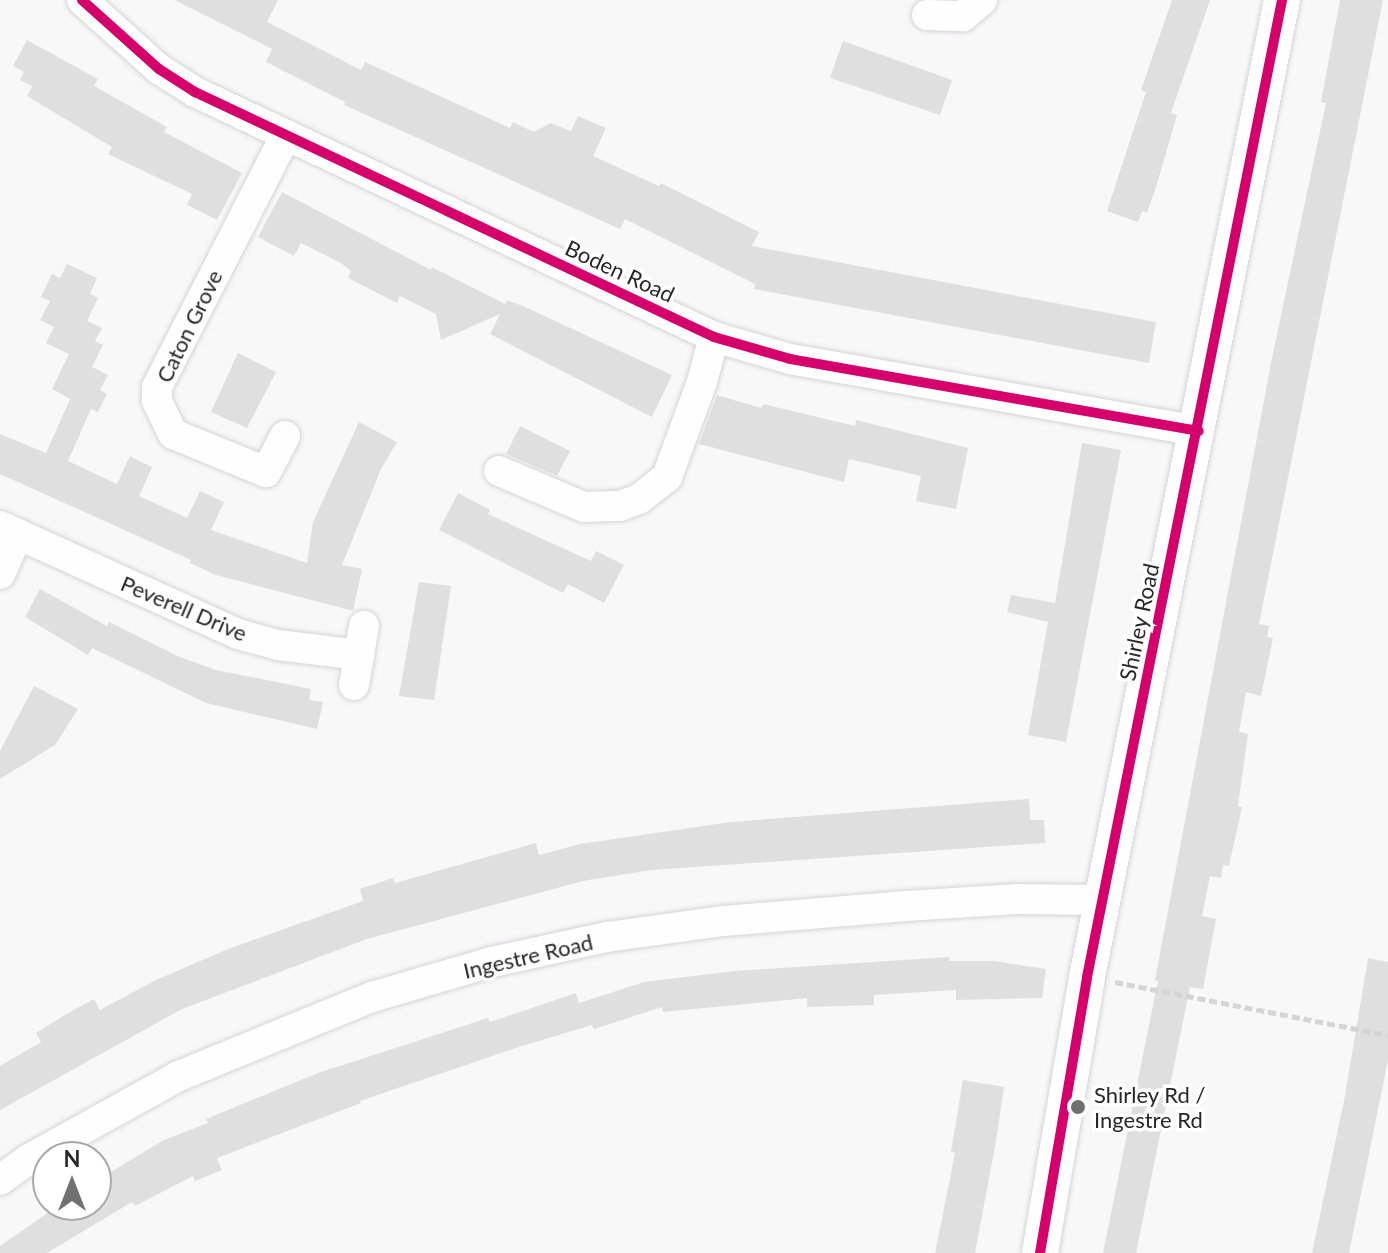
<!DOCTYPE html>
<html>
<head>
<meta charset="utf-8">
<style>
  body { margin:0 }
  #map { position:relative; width:1388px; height:1253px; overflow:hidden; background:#f9f8f9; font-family:Lato,sans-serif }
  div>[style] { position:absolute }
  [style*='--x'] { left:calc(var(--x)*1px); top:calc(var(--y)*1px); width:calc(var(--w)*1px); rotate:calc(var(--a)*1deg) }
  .building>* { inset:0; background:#e0dfe0 }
  .path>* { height:5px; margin-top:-2.5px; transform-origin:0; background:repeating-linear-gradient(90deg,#d6d5d6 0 8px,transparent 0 12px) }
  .roads { filter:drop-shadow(0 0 2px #d5d4d5) drop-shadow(0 0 2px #d5d4d5) }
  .minor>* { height:30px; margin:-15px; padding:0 15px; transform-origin:15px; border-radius:15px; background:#fefefe }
  .tertiary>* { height:36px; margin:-18px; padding:0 18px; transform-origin:18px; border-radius:18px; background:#fefefe }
  .cycleway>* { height:10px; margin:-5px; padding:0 5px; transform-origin:5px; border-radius:5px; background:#d6006c }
  .dots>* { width:22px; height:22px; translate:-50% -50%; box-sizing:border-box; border:4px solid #fff; border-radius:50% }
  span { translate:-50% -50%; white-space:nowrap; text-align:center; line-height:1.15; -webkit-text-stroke:7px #fff; paint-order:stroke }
  .street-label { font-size:22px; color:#282728 }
  .poi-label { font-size:22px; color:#282728 }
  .left { translate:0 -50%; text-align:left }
  .north { position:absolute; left:32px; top:1141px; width:80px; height:80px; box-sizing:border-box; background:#fff; border:2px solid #a9a9a9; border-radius:50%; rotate:0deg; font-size:22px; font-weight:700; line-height:32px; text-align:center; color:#282728 }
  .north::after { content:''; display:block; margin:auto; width:28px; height:36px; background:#717071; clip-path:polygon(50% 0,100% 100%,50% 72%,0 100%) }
</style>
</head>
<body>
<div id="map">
  <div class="building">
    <i style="clip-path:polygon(174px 0,278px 0,267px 22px,361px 70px,365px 62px,510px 128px,513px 122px,534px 132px,551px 123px,571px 131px,578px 116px,606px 128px,593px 156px,659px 186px,661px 183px,759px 232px,752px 246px,1156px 322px,1149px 363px,754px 289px,755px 284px,625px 219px,620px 229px,344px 105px,345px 102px,266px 62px,272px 49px)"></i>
    <i style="clip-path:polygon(1172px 0,1210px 0,1171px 113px,1177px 115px,1157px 184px,1147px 213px,1142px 211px,1138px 222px,1107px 211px,1146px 92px,1141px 90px)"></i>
    <i style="clip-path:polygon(1340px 0,1383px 0,1259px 624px,1269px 626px,1267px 637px,1273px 638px,1261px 696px,1246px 692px,1239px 732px,1248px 734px,1238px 806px,1242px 807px,1229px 866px,1223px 865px,1221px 878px,1210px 876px,1202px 916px,1216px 919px,1203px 989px,1190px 987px,1136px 1253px,1103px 1253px,1158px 981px,1155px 980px,1272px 358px,1326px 103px,1321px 102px)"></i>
    <i style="clip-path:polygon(27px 40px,98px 79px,94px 86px,167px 127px,164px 132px,242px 173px,217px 220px,187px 205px,192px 194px,108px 154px,112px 147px,27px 96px,32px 86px,20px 80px,24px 72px,13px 66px)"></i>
    <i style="clip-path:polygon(843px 41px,952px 80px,940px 115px,830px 78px)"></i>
    <i style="clip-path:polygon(282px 192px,431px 270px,432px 267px,505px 304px,507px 300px,525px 307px,672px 375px,652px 417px,490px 334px,500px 314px,441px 340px,436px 314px,400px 296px,397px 303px,348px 278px,351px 271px,341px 263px,301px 243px,294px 256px,258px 237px)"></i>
    <i style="clip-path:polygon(67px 264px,97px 278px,90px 294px,98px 298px,87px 321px,102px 328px,95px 341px,103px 345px,92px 367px,108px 375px,100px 390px,107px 394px,98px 412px,91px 409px,68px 461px,117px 484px,130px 456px,152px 467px,139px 496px,187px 518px,200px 491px,224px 502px,211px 530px,307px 563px,313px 522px,359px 422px,397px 442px,381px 469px,342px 565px,362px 569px,353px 611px,216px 575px,190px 563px,191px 560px,0 474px,0 434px,46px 453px,70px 399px,52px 389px,69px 354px,46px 343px,54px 327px,40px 320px,50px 301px,41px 297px,52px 274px,60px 278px)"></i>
    <i style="clip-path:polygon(238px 353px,276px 372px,247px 428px,211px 412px)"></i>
    <i style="clip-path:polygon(717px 395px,761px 408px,763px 404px,855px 426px,856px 420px,968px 448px,956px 509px,916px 501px,921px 476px,849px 459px,844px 482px,699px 444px)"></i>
    <i style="clip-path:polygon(520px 426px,570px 451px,557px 476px,506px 454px)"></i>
    <i style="clip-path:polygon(1082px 443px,1121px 450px,1066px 742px,1028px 735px,1048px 622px,1007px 612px,1011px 595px,1055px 603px)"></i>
    <i style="clip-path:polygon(458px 493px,490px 510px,488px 514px,591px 561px,596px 551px,624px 565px,604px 603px,568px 584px,563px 593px,439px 530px)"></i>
    <i style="clip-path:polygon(419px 582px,451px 586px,434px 700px,399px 696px)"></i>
    <i style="clip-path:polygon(40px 589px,107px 626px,109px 622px,180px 657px,216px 670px,311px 689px,309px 700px,323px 702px,317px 729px,206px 703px,92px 648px,88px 655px,25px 617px)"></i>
    <i style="clip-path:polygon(34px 686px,78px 709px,55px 745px,0 779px,0 751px)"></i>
    <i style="clip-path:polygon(1029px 799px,1030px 820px,1044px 820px,1045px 843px,651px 870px,583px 881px,367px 939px,182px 1009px,0 1110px,0 1066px,41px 1042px,36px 1033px,68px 1013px,94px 999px,100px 1010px,156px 980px,228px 949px,363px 901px,360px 889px,393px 878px,395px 883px,536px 843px,539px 855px,580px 844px,731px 822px)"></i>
    <i style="clip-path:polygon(949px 957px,949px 961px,994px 961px,1046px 969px,1042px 998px,956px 1000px,956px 990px,874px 995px,874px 1005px,807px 1007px,807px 998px,663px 1012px,662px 1007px,594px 1029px,592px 1025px,519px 1047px,360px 1101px,361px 1103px,217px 1158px,222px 1170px,195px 1181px,193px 1176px,135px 1206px,132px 1202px,47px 1253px,0 1253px,0 1246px,59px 1205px,96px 1205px,96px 1181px,164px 1140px,208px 1123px,206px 1119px,318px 1073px,488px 1018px,490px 1022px,576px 993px,579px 1003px,644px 982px,735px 971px)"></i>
    <i style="clip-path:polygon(1368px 958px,1388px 962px,1388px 1060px,1349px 1253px,1312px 1253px,1344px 1101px)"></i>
    <i style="clip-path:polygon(963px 1080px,1004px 1087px,996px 1141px,975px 1253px,935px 1253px,955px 1153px,951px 1152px)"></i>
  </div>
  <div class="path">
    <i style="--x:1115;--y:982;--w:278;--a:11"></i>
  </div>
  <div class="roads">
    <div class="minor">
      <i style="--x:82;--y:0;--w:103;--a:41.9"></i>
      <i style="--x:159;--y:69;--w:43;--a:32.6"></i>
      <i style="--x:195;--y:92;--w:574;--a:25.27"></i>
      <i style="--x:714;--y:337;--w:79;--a:16.1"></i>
      <i style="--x:790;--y:359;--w:415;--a:10"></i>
      <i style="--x:927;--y:15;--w:36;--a:2"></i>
      <i style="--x:963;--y:16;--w:25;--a:-40"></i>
      <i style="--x:285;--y:436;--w:41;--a:117.8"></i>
      <i style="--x:266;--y:472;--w:100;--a:-157.8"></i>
      <i style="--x:173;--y:434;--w:37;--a:-116"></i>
      <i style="--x:157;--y:401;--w:14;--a:-90"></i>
      <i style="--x:157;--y:387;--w:281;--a:-62.9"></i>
      <i style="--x:499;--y:471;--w:92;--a:23"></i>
      <i style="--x:584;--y:507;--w:36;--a:-2"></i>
      <i style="--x:620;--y:506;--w:20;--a:-20"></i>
      <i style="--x:639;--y:499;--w:36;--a:-38"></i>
      <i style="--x:667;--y:477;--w:101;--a:-69.8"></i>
      <i style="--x:702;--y:382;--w:47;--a:-75.1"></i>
      <i style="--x:0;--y:526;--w:261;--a:24.4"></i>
      <i style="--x:238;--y:634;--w:41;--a:15.4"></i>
      <i style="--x:278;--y:645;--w:82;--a:7"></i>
      <i style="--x:0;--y:574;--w:44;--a:-65.8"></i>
      <i style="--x:354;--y:685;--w:60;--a:-80.4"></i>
      <i style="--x:0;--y:1180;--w:36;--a:-36"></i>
      <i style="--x:29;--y:1159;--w:171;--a:-29"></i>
      <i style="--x:179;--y:1076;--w:209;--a:-22.3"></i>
      <i style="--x:372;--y:997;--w:125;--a:-16.3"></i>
      <i style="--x:492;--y:962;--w:118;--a:-12.3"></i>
      <i style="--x:607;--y:937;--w:118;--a:-7.8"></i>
      <i style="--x:724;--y:921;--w:183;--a:-4.7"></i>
      <i style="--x:906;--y:906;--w:111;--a:-3.6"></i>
      <i style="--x:1017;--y:899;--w:85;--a:0.7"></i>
    </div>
    <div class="tertiary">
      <i style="--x:1040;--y:1253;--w:280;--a:-80.3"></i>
      <i style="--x:1087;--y:977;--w:996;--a:-78.71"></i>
    </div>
  </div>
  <div class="cycleway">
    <i style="--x:82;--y:0;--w:103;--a:41.9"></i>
    <i style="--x:159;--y:69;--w:43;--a:32.6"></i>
    <i style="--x:195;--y:92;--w:574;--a:25.27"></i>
    <i style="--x:714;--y:337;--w:79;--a:16.1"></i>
    <i style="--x:790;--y:359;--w:415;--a:10"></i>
    <i style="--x:1040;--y:1253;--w:280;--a:-80.3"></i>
    <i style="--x:1087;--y:977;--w:996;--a:-78.71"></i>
  </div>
  <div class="dots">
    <i style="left:1078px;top:1107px;background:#717071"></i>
  </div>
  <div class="street-label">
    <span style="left:620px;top:271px;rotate:25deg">Boden Road</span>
    <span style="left:189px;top:326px;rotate:-64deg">Caton Grove</span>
    <span style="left:184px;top:608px;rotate:23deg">Peverell Drive</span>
    <span style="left:1139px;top:622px;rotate:-78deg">Shirley Road</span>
    <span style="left:528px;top:956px;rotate:-13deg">Ingestre Road</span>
  </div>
  <div class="poi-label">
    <span class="left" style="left:1094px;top:1107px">Shirley Rd /<br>Ingestre Rd</span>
  </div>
  <div class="north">N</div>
</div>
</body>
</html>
